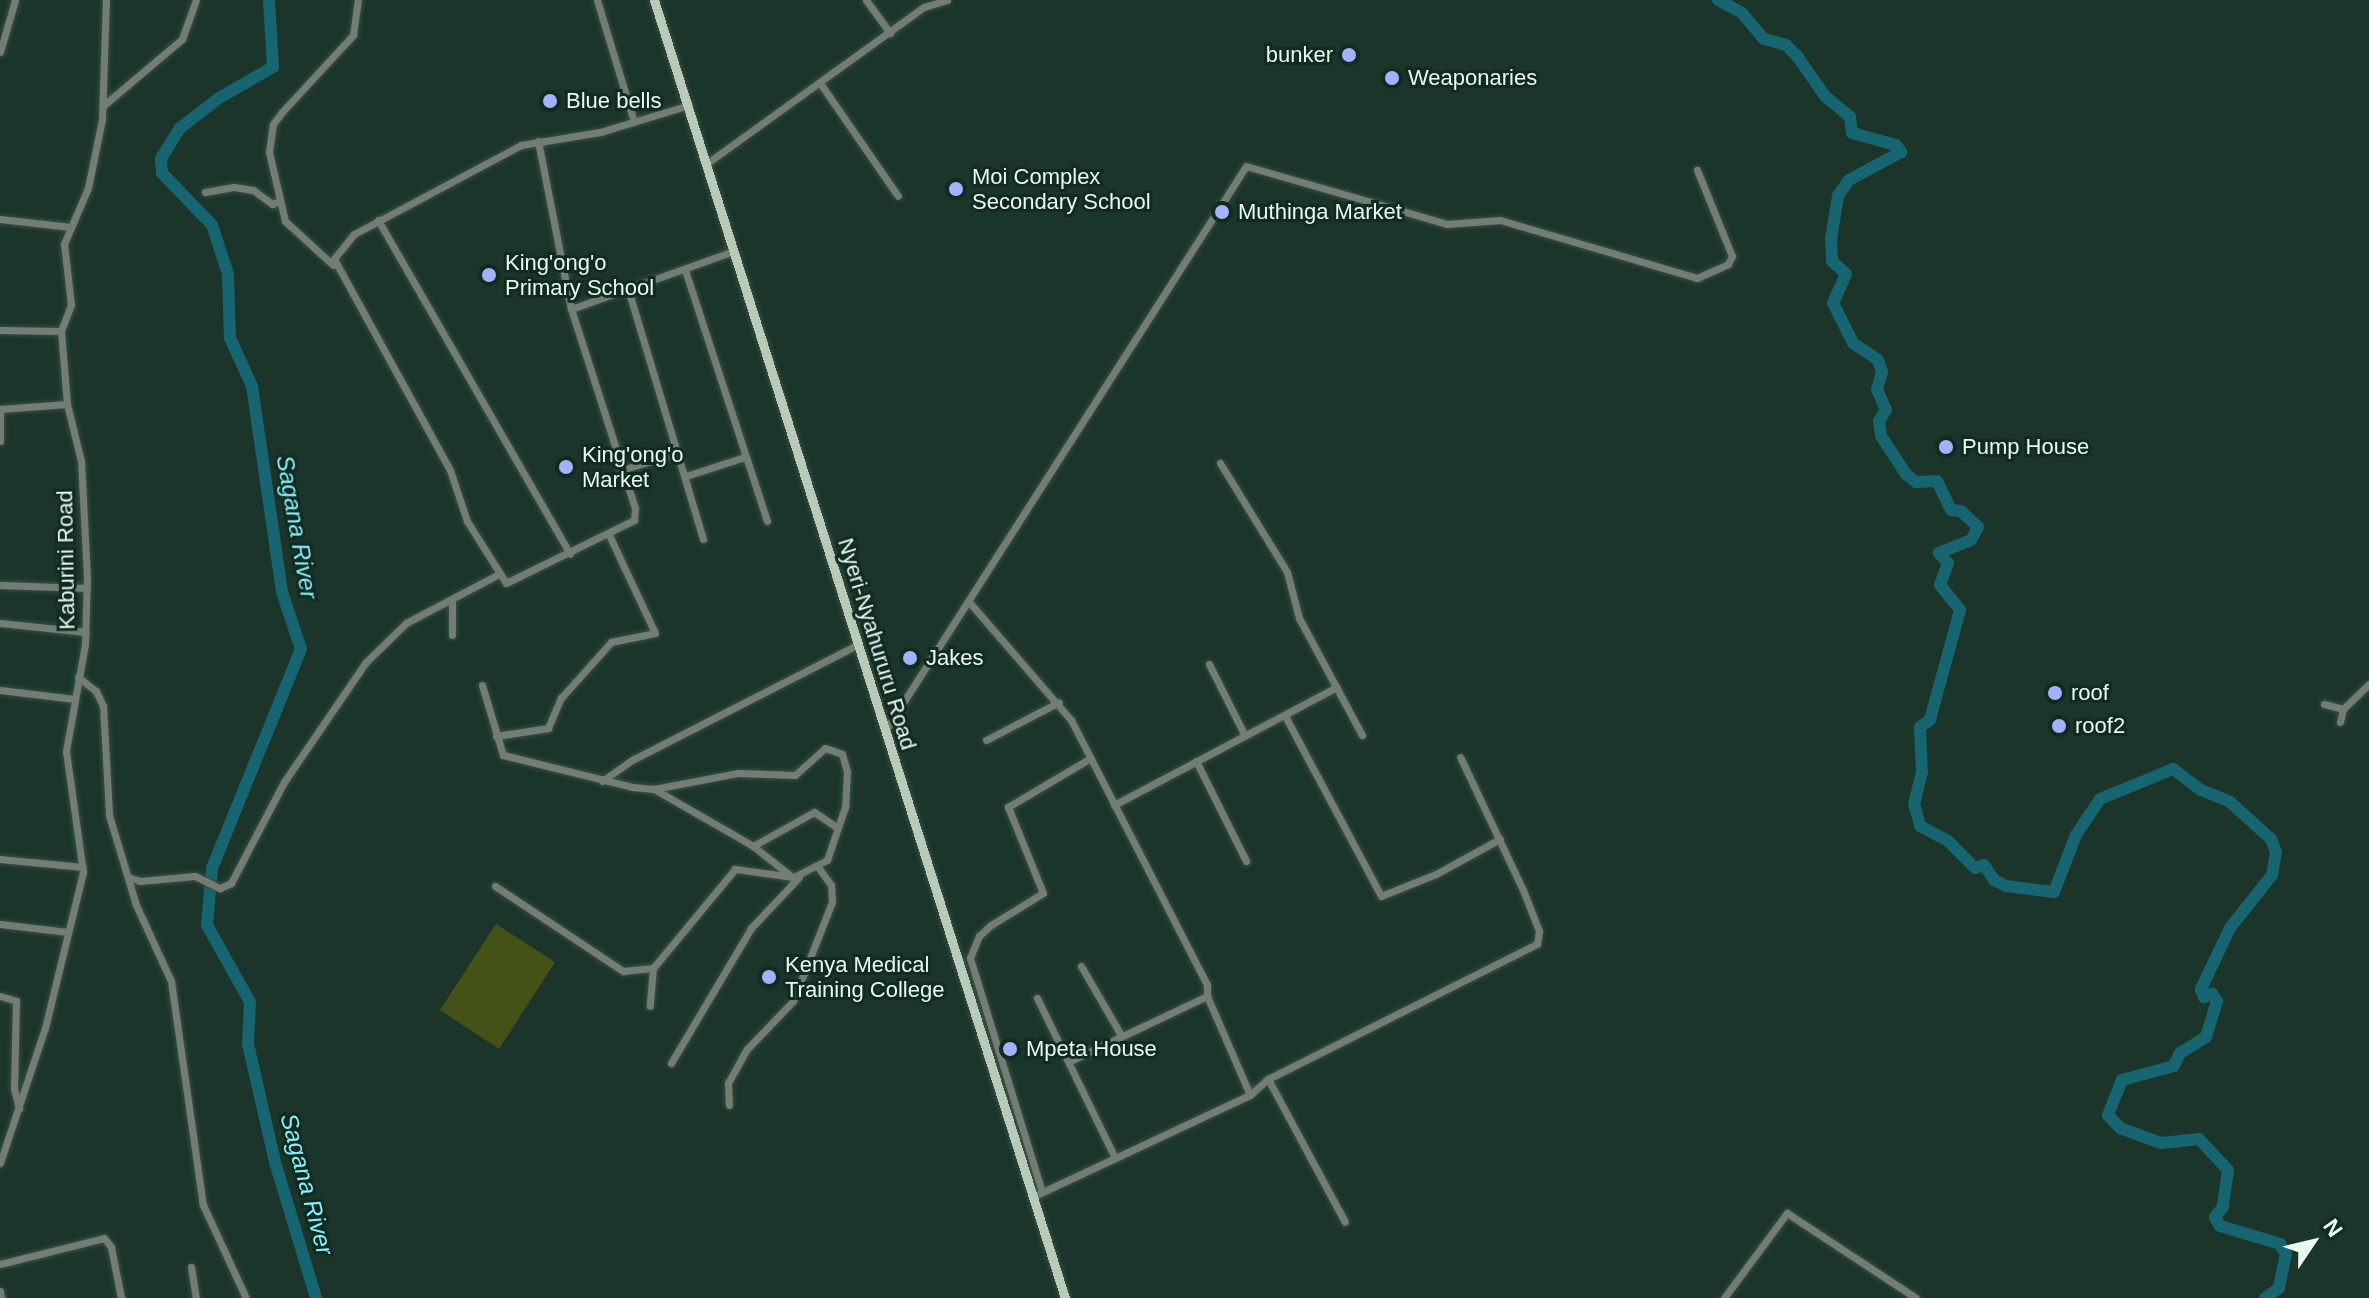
<!DOCTYPE html>
<html>
<head>
<meta charset="utf-8">
<style>
  body { margin:0 }
  #map { position:relative; width:2369px; height:1298px; overflow:hidden; background:#1b352a; font-family:Arial,sans-serif }
  div>[style] { position:absolute }
  [style*='--x'] { left:calc(var(--x)*1px); top:calc(var(--y)*1px); width:calc(var(--w)*1px); rotate:calc(var(--a)*1deg) }
  .green>* { inset:0; background:#445217 }
  .river>* { height:12px; margin:-6px; padding:0 6px; transform-origin:6px; border-radius:6px; background:#166570 }
  .roads { filter:drop-shadow(0 0 2px #385046) drop-shadow(0 0 2px #385046) }
  .minor>* { height:7px; margin:-3.5px; padding:0 3.5px; transform-origin:3.5px; border-radius:3.5px; background:#747d74 }
  .major>* { height:9px; margin:-4.5px; padding:0 4.5px; transform-origin:4.5px; border-radius:4.5px; background:#b9cab8 }
  .dots>* { width:22px; height:22px; translate:-50% -50%; box-sizing:border-box; border:4px solid #112b21; border-radius:50% }
  span { translate:-50% -50%; white-space:nowrap; text-align:center; line-height:1.15; -webkit-text-stroke:6px #112b21; paint-order:stroke }
  .poi-label { font-size:22px; color:#e9f8f1 }
  .right { translate:-100% -50%; text-align:right }
  .left { translate:0 -50%; text-align:left }
  .street-label { font-size:22px; color:#e9f8f1 }
  .water-label { font-size:24px; color:#88eefe; font-style:italic }
  .north { position:absolute; left:2273px; top:1202px; width:80px; height:80px; -webkit-text-stroke:6px #112b21; paint-order:stroke; rotate:55deg; font-size:22px; font-weight:700; line-height:32px; text-align:center; color:#e9f8f1 }
  .north::after { content:''; display:block; margin:auto; width:28px; height:36px; background:#e9f8f1; clip-path:polygon(50% 0,100% 100%,50% 72%,0 100%) }
</style>
</head>
<body>
<div id="map">
  <div class="green">
    <i style="clip-path:polygon(496px 924px,555px 962px,499px 1049px,440px 1010px)"></i>
  </div>
  <div class="river">
    <i style="--x:269;--y:0;--w:67;--a:86.6"></i>
    <i style="--x:273;--y:67;--w:62;--a:150.1"></i>
    <i style="--x:219;--y:98;--w:49;--a:142.4"></i>
    <i style="--x:180;--y:128;--w:36;--a:122"></i>
    <i style="--x:161;--y:159;--w:14;--a:86"></i>
    <i style="--x:162;--y:173;--w:72;--a:46.1"></i>
    <i style="--x:212;--y:225;--w:52;--a:71.9"></i>
    <i style="--x:228;--y:274;--w:64;--a:88.2"></i>
    <i style="--x:230;--y:338;--w:53;--a:65.4"></i>
    <i style="--x:252;--y:386;--w:208;--a:81.7"></i>
    <i style="--x:282;--y:592;--w:60;--a:71.6"></i>
    <i style="--x:301;--y:649;--w:236;--a:112.1"></i>
    <i style="--x:212;--y:868;--w:57;--a:95"></i>
    <i style="--x:207;--y:925;--w:88;--a:60.8"></i>
    <i style="--x:250;--y:1002;--w:42;--a:92.7"></i>
    <i style="--x:248;--y:1044;--w:121;--a:77.1"></i>
    <i style="--x:275;--y:1162;--w:142;--a:73.2"></i>
    <i style="--x:1718;--y:0;--w:27;--a:28"></i>
    <i style="--x:1742;--y:13;--w:34;--a:50"></i>
    <i style="--x:1764;--y:39;--w:23;--a:15"></i>
    <i style="--x:1786;--y:45;--w:16;--a:45"></i>
    <i style="--x:1797;--y:56;--w:49;--a:55"></i>
    <i style="--x:1825;--y:96;--w:33;--a:40"></i>
    <i style="--x:1850;--y:117;--w:16;--a:83"></i>
    <i style="--x:1852;--y:133;--w:46;--a:15.3"></i>
    <i style="--x:1896;--y:145;--w:9;--a:54"></i>
    <i style="--x:1901;--y:152;--w:59;--a:151.7"></i>
    <i style="--x:1849;--y:180;--w:19;--a:125"></i>
    <i style="--x:1838;--y:196;--w:44;--a:99.2"></i>
    <i style="--x:1831;--y:239;--w:22;--a:87"></i>
    <i style="--x:1832;--y:261;--w:19;--a:43"></i>
    <i style="--x:1846;--y:274;--w:32;--a:114"></i>
    <i style="--x:1833;--y:303;--w:45;--a:63.4"></i>
    <i style="--x:1853;--y:343;--w:30;--a:34"></i>
    <i style="--x:1878;--y:360;--w:13;--a:72"></i>
    <i style="--x:1882;--y:372;--w:18;--a:106"></i>
    <i style="--x:1877;--y:389;--w:23;--a:67"></i>
    <i style="--x:1886;--y:410;--w:13;--a:122"></i>
    <i style="--x:1879;--y:421;--w:15;--a:82"></i>
    <i style="--x:1881;--y:436;--w:45;--a:56.7"></i>
    <i style="--x:1906;--y:474;--w:13;--a:39"></i>
    <i style="--x:1916;--y:482;--w:21;--a:-3"></i>
    <i style="--x:1937;--y:481;--w:32;--a:64"></i>
    <i style="--x:1951;--y:510;--w:10;--a:6"></i>
    <i style="--x:1961;--y:511;--w:23;--a:43"></i>
    <i style="--x:1978;--y:527;--w:15;--a:118"></i>
    <i style="--x:1971;--y:540;--w:35;--a:158"></i>
    <i style="--x:1939;--y:553;--w:13;--a:48"></i>
    <i style="--x:1948;--y:563;--w:23;--a:110"></i>
    <i style="--x:1940;--y:585;--w:32;--a:51"></i>
    <i style="--x:1960;--y:610;--w:114;--a:105.3"></i>
    <i style="--x:1930;--y:720;--w:12;--a:145"></i>
    <i style="--x:1920;--y:727;--w:45;--a:87.5"></i>
    <i style="--x:1922;--y:772;--w:32;--a:104"></i>
    <i style="--x:1914;--y:803;--w:24;--a:75"></i>
    <i style="--x:1920;--y:826;--w:32;--a:28"></i>
    <i style="--x:1948;--y:841;--w:38;--a:45"></i>
    <i style="--x:1975;--y:868;--w:9;--a:-18"></i>
    <i style="--x:1984;--y:865;--w:18;--a:56"></i>
    <i style="--x:1994;--y:880;--w:13;--a:27"></i>
    <i style="--x:2006;--y:886;--w:48;--a:7.1"></i>
    <i style="--x:2054;--y:892;--w:61;--a:-68.9"></i>
    <i style="--x:2076;--y:835;--w:43;--a:-56.3"></i>
    <i style="--x:2100;--y:799;--w:79;--a:-22.3"></i>
    <i style="--x:2173;--y:769;--w:35;--a:37"></i>
    <i style="--x:2201;--y:790;--w:31;--a:22"></i>
    <i style="--x:2230;--y:802;--w:55;--a:42.1"></i>
    <i style="--x:2271;--y:839;--w:14;--a:69"></i>
    <i style="--x:2276;--y:852;--w:23;--a:100"></i>
    <i style="--x:2272;--y:875;--w:68;--a:128.4"></i>
    <i style="--x:2230;--y:928;--w:68;--a:115.4"></i>
    <i style="--x:2201;--y:989;--w:9;--a:69"></i>
    <i style="--x:2204;--y:997;--w:9;--a:-21"></i>
    <i style="--x:2212;--y:994;--w:9;--a:54"></i>
    <i style="--x:2217;--y:1001;--w:38;--a:107"></i>
    <i style="--x:2206;--y:1037;--w:31;--a:148"></i>
    <i style="--x:2180;--y:1053;--w:14;--a:115"></i>
    <i style="--x:2174;--y:1066;--w:54;--a:164.9"></i>
    <i style="--x:2122;--y:1080;--w:38;--a:112"></i>
    <i style="--x:2108;--y:1115;--w:18;--a:47"></i>
    <i style="--x:2120;--y:1128;--w:44;--a:20.1"></i>
    <i style="--x:2161;--y:1143;--w:38;--a:-6"></i>
    <i style="--x:2199;--y:1139;--w:42;--a:46.9"></i>
    <i style="--x:2228;--y:1170;--w:37;--a:98"></i>
    <i style="--x:2223;--y:1207;--w:13;--a:129"></i>
    <i style="--x:2215;--y:1217;--w:10;--a:61"></i>
    <i style="--x:2220;--y:1226;--w:63;--a:16.7"></i>
    <i style="--x:2280;--y:1244;--w:12;--a:59"></i>
    <i style="--x:2286;--y:1254;--w:35;--a:102"></i>
    <i style="--x:2279;--y:1288;--w:17;--a:144"></i>
  </div>
  <div class="roads">
    <div class="minor">
      <i style="--x:597;--y:0;--w:127;--a:73.1"></i>
      <i style="--x:866;--y:0;--w:41;--a:54"></i>
      <i style="--x:0;--y:52;--w:54;--a:-73.9"></i>
      <i style="--x:820;--y:83;--w:137;--a:55.4"></i>
      <i style="--x:104;--y:105;--w:102;--a:-40.2"></i>
      <i style="--x:182;--y:39;--w:41;--a:-70.3"></i>
      <i style="--x:689;--y:105;--w:93;--a:163.1"></i>
      <i style="--x:600;--y:132;--w:80;--a:170.7"></i>
      <i style="--x:521;--y:145;--w:189;--a:151.9"></i>
      <i style="--x:354;--y:234;--w:32;--a:129"></i>
      <i style="--x:334;--y:259;--w:241;--a:61.2"></i>
      <i style="--x:450;--y:470;--w:54;--a:71.6"></i>
      <i style="--x:467;--y:521;--w:73;--a:57.8"></i>
      <i style="--x:506;--y:583;--w:143;--a:-26.2"></i>
      <i style="--x:634;--y:520;--w:12;--a:-85"></i>
      <i style="--x:635;--y:508;--w:209;--a:-107.8"></i>
      <i style="--x:571;--y:309;--w:173;--a:-19.6"></i>
      <i style="--x:538;--y:141;--w:171;--a:78.9"></i>
      <i style="--x:706;--y:164;--w:269;--a:-35.8"></i>
      <i style="--x:924;--y:7;--w:24;--a:-17"></i>
      <i style="--x:205;--y:192;--w:29;--a:-10"></i>
      <i style="--x:234;--y:187;--w:19;--a:9"></i>
      <i style="--x:253;--y:190;--w:24;--a:36"></i>
      <i style="--x:272;--y:204;--w:8;--a:-23"></i>
      <i style="--x:0;--y:219;--w:71;--a:6.4"></i>
      <i style="--x:378;--y:220;--w:385;--a:60.1"></i>
      <i style="--x:333;--y:265;--w:65;--a:-137.5"></i>
      <i style="--x:285;--y:221;--w:71;--a:-103.1"></i>
      <i style="--x:269;--y:152;--w:28;--a:-82"></i>
      <i style="--x:273;--y:124;--w:15;--a:-53"></i>
      <i style="--x:282;--y:112;--w:105;--a:-47.3"></i>
      <i style="--x:353;--y:35;--w:35;--a:-82"></i>
      <i style="--x:685;--y:270;--w:264;--a:71.9"></i>
      <i style="--x:628;--y:289;--w:261;--a:73.3"></i>
      <i style="--x:0;--y:330;--w:61;--a:0.9"></i>
      <i style="--x:0;--y:409;--w:67;--a:-4.3"></i>
      <i style="--x:0;--y:409;--w:32;--a:90"></i>
      <i style="--x:1220;--y:463;--w:128;--a:58.4"></i>
      <i style="--x:1287;--y:572;--w:48;--a:75.4"></i>
      <i style="--x:1299;--y:618;--w:133;--a:61.7"></i>
      <i style="--x:621;--y:470;--w:59;--a:-16.6"></i>
      <i style="--x:686;--y:476;--w:62;--a:-17.9"></i>
      <i style="--x:0;--y:585;--w:87;--a:2"></i>
      <i style="--x:452;--y:602;--w:33;--a:90"></i>
      <i style="--x:970;--y:603;--w:155;--a:49.2"></i>
      <i style="--x:1071;--y:720;--w:298;--a:62.8"></i>
      <i style="--x:1207;--y:985;--w:11;--a:90"></i>
      <i style="--x:0;--y:623;--w:86;--a:6"></i>
      <i style="--x:1209;--y:664;--w:80;--a:63.4"></i>
      <i style="--x:78;--y:677;--w:23;--a:38"></i>
      <i style="--x:96;--y:691;--w:17;--a:65"></i>
      <i style="--x:103;--y:706;--w:109;--a:86.8"></i>
      <i style="--x:109;--y:815;--w:94;--a:73.3"></i>
      <i style="--x:136;--y:905;--w:84;--a:65.3"></i>
      <i style="--x:171;--y:981;--w:226;--a:81.9"></i>
      <i style="--x:203;--y:1205;--w:102;--a:65.2"></i>
      <i style="--x:482;--y:685;--w:73;--a:73.3"></i>
      <i style="--x:503;--y:755;--w:133;--a:13.9"></i>
      <i style="--x:632;--y:787;--w:22;--a:5"></i>
      <i style="--x:654;--y:789;--w:86;--a:-10.8"></i>
      <i style="--x:738;--y:773;--w:57;--a:2"></i>
      <i style="--x:795;--y:775;--w:40;--a:-42"></i>
      <i style="--x:825;--y:748;--w:18;--a:19"></i>
      <i style="--x:842;--y:754;--w:19;--a:74"></i>
      <i style="--x:847;--y:772;--w:35;--a:93"></i>
      <i style="--x:845;--y:807;--w:56;--a:108.8"></i>
      <i style="--x:827;--y:860;--w:38;--a:153"></i>
      <i style="--x:793;--y:877;--w:59;--a:-172.1"></i>
      <i style="--x:735;--y:869;--w:129;--a:129.6"></i>
      <i style="--x:653;--y:968;--w:38;--a:95"></i>
      <i style="--x:0;--y:690;--w:75;--a:6.9"></i>
      <i style="--x:2324;--y:704;--w:20;--a:15"></i>
      <i style="--x:1285;--y:716;--w:204;--a:61.9"></i>
      <i style="--x:1381;--y:896;--w:59;--a:-21.8"></i>
      <i style="--x:1436;--y:874;--w:73;--a:-28.7"></i>
      <i style="--x:2340;--y:722;--w:13;--a:-77"></i>
      <i style="--x:2343;--y:709;--w:36;--a:-44"></i>
      <i style="--x:885;--y:731;--w:670;--a:-57.42"></i>
      <i style="--x:1246;--y:166;--w:209;--a:16.1"></i>
      <i style="--x:1447;--y:224;--w:53;--a:-4.3"></i>
      <i style="--x:1500;--y:220;--w:205;--a:16.4"></i>
      <i style="--x:1697;--y:278;--w:34;--a:-24"></i>
      <i style="--x:1728;--y:264;--w:9;--a:-63"></i>
      <i style="--x:1732;--y:256;--w:93;--a:-112.1"></i>
      <i style="--x:496;--y:736;--w:53;--a:-8.7"></i>
      <i style="--x:548;--y:728;--w:33;--a:-67"></i>
      <i style="--x:561;--y:698;--w:75;--a:-48.2"></i>
      <i style="--x:611;--y:642;--w:45;--a:-11.6"></i>
      <i style="--x:655;--y:633;--w:108;--a:-115.1"></i>
      <i style="--x:986;--y:740;--w:82;--a:-27.5"></i>
      <i style="--x:1196;--y:761;--w:112;--a:63.4"></i>
      <i style="--x:602;--y:781;--w:39;--a:-35"></i>
      <i style="--x:634;--y:759;--w:250;--a:-27.1"></i>
      <i style="--x:654;--y:789;--w:114;--a:29.9"></i>
      <i style="--x:753;--y:846;--w:48;--a:38.3"></i>
      <i style="--x:1114;--y:805;--w:252;--a:-27.9"></i>
      <i style="--x:753;--y:846;--w:70;--a:-29.1"></i>
      <i style="--x:814;--y:812;--w:29;--a:34"></i>
      <i style="--x:0;--y:859;--w:83;--a:5.5"></i>
      <i style="--x:128;--y:877;--w:13;--a:18"></i>
      <i style="--x:140;--y:881;--w:55;--a:-5.2"></i>
      <i style="--x:195;--y:876;--w:28;--a:26"></i>
      <i style="--x:220;--y:888;--w:12;--a:-24"></i>
      <i style="--x:231;--y:883;--w:114;--a:-62.3"></i>
      <i style="--x:284;--y:782;--w:145;--a:-55.7"></i>
      <i style="--x:366;--y:662;--w:56;--a:-44.3"></i>
      <i style="--x:406;--y:623;--w:105;--a:-27.8"></i>
      <i style="--x:495;--y:886;--w:154;--a:33.6"></i>
      <i style="--x:623;--y:971;--w:30;--a:-6"></i>
      <i style="--x:0;--y:924;--w:68;--a:6.7"></i>
      <i style="--x:1081;--y:966;--w:80;--a:59.9"></i>
      <i style="--x:0;--y:996;--w:17;--a:17"></i>
      <i style="--x:16;--y:1001;--w:88;--a:91.3"></i>
      <i style="--x:14;--y:1089;--w:20;--a:75"></i>
      <i style="--x:1037;--y:998;--w:178;--a:64"></i>
      <i style="--x:1070;--y:1061;--w:152;--a:-25.4"></i>
      <i style="--x:1207;--y:996;--w:108;--a:66.5"></i>
      <i style="--x:671;--y:1063;--w:157;--a:-59.3"></i>
      <i style="--x:751;--y:928;--w:70;--a:-46.7"></i>
      <i style="--x:1268;--y:1079;--w:162;--a:61.7"></i>
      <i style="--x:729;--y:1105;--w:22;--a:-93"></i>
      <i style="--x:728;--y:1083;--w:39;--a:-61"></i>
      <i style="--x:747;--y:1049;--w:66;--a:-46.2"></i>
      <i style="--x:793;--y:1001;--w:106;--a:-68.5"></i>
      <i style="--x:832;--y:902;--w:17;--a:-93"></i>
      <i style="--x:831;--y:885;--w:22;--a:-126"></i>
      <i style="--x:0;--y:1163;--w:142;--a:-71.6"></i>
      <i style="--x:45;--y:1028;--w:161;--a:-76.3"></i>
      <i style="--x:83;--y:872;--w:122;--a:-98"></i>
      <i style="--x:66;--y:751;--w:109;--a:-79.9"></i>
      <i style="--x:85;--y:644;--w:66;--a:-88.3"></i>
      <i style="--x:87;--y:578;--w:117;--a:-92.9"></i>
      <i style="--x:81;--y:461;--w:59;--a:-103.8"></i>
      <i style="--x:67;--y:404;--w:73;--a:-94.7"></i>
      <i style="--x:61;--y:331;--w:28;--a:-69"></i>
      <i style="--x:71;--y:305;--w:61;--a:-96.5"></i>
      <i style="--x:64;--y:244;--w:61;--a:-66.8"></i>
      <i style="--x:88;--y:188;--w:70;--a:-78.5"></i>
      <i style="--x:102;--y:119;--w:119;--a:-88.1"></i>
      <i style="--x:1042;--y:1192;--w:245;--a:-107.1"></i>
      <i style="--x:970;--y:958;--w:24;--a:-68"></i>
      <i style="--x:979;--y:936;--w:16;--a:-43"></i>
      <i style="--x:991;--y:925;--w:61;--a:-31.6"></i>
      <i style="--x:1043;--y:893;--w:93;--a:-112.1"></i>
      <i style="--x:1008;--y:807;--w:96;--a:-30.6"></i>
      <i style="--x:1032;--y:1197;--w:241;--a:-25.1"></i>
      <i style="--x:1250;--y:1095;--w:24;--a:-42"></i>
      <i style="--x:1268;--y:1079;--w:301;--a:-26.7"></i>
      <i style="--x:1537;--y:944;--w:13;--a:-81"></i>
      <i style="--x:1539;--y:931;--w:44;--a:-111.3"></i>
      <i style="--x:1523;--y:890;--w:147;--a:-115.3"></i>
      <i style="--x:0;--y:1264;--w:107;--a:-14"></i>
      <i style="--x:104;--y:1238;--w:11;--a:52"></i>
      <i style="--x:111;--y:1247;--w:52;--a:78.9"></i>
      <i style="--x:191;--y:1267;--w:31;--a:81"></i>
      <i style="--x:0;--y:1291;--w:7;--a:82"></i>
      <i style="--x:1724;--y:1298;--w:106;--a:-53.5"></i>
      <i style="--x:1787;--y:1213;--w:154;--a:33.4"></i>
    </div>
    <div class="major">
      <i style="--x:654;--y:0;--w:1362;--a:72.43"></i>
    </div>
  </div>
  <div class="dots">
    <i style="left:1349px;top:55px;background:#a2b2fd"></i>
    <i style="left:1392px;top:78px;background:#a2b2fd"></i>
    <i style="left:550px;top:101px;background:#a2b2fd"></i>
    <i style="left:956px;top:189px;background:#a2b2fd"></i>
    <i style="left:1222px;top:212px;background:#a2b2fd"></i>
    <i style="left:489px;top:275px;background:#a2b2fd"></i>
    <i style="left:1946px;top:447px;background:#a2b2fd"></i>
    <i style="left:566px;top:467px;background:#a2b2fd"></i>
    <i style="left:910px;top:658px;background:#a2b2fd"></i>
    <i style="left:2055px;top:693px;background:#a2b2fd"></i>
    <i style="left:2059px;top:726px;background:#a2b2fd"></i>
    <i style="left:769px;top:977px;background:#a2b2fd"></i>
    <i style="left:1010px;top:1049px;background:#a2b2fd"></i>
  </div>
  <div class="poi-label">
    <span class="right" style="left:1333px;top:55px">bunker</span>
    <span class="left" style="left:1408px;top:78px">Weaponaries</span>
    <span class="left" style="left:566px;top:101px">Blue bells</span>
    <span class="left" style="left:972px;top:189px">Moi Complex<br>Secondary School</span>
    <span class="left" style="left:1238px;top:212px">Muthinga Market</span>
    <span class="left" style="left:505px;top:275px">King'ong'o<br>Primary School</span>
    <span class="left" style="left:1962px;top:447px">Pump House</span>
    <span class="left" style="left:582px;top:467px">King'ong'o<br>Market</span>
    <span class="left" style="left:926px;top:658px">Jakes</span>
    <span class="left" style="left:2071px;top:693px">roof</span>
    <span class="left" style="left:2075px;top:726px">roof2</span>
    <span class="left" style="left:785px;top:977px">Kenya Medical<br>Training College</span>
    <span class="left" style="left:1026px;top:1049px">Mpeta House</span>
  </div>
  <div class="street-label">
    <span style="left:66px;top:560px;rotate:-91deg">Kaburini Road</span>
    <span style="left:877px;top:644px;rotate:73deg">Nyeri-Nyahururu Road</span>
  </div>
  <div class="water-label">
    <span style="left:297px;top:527px;rotate:80deg">Sagana River</span>
    <span style="left:307px;top:1184px;rotate:75deg">Sagana River</span>
  </div>
  <div class="north">N</div>
</div>
</body>
</html>
